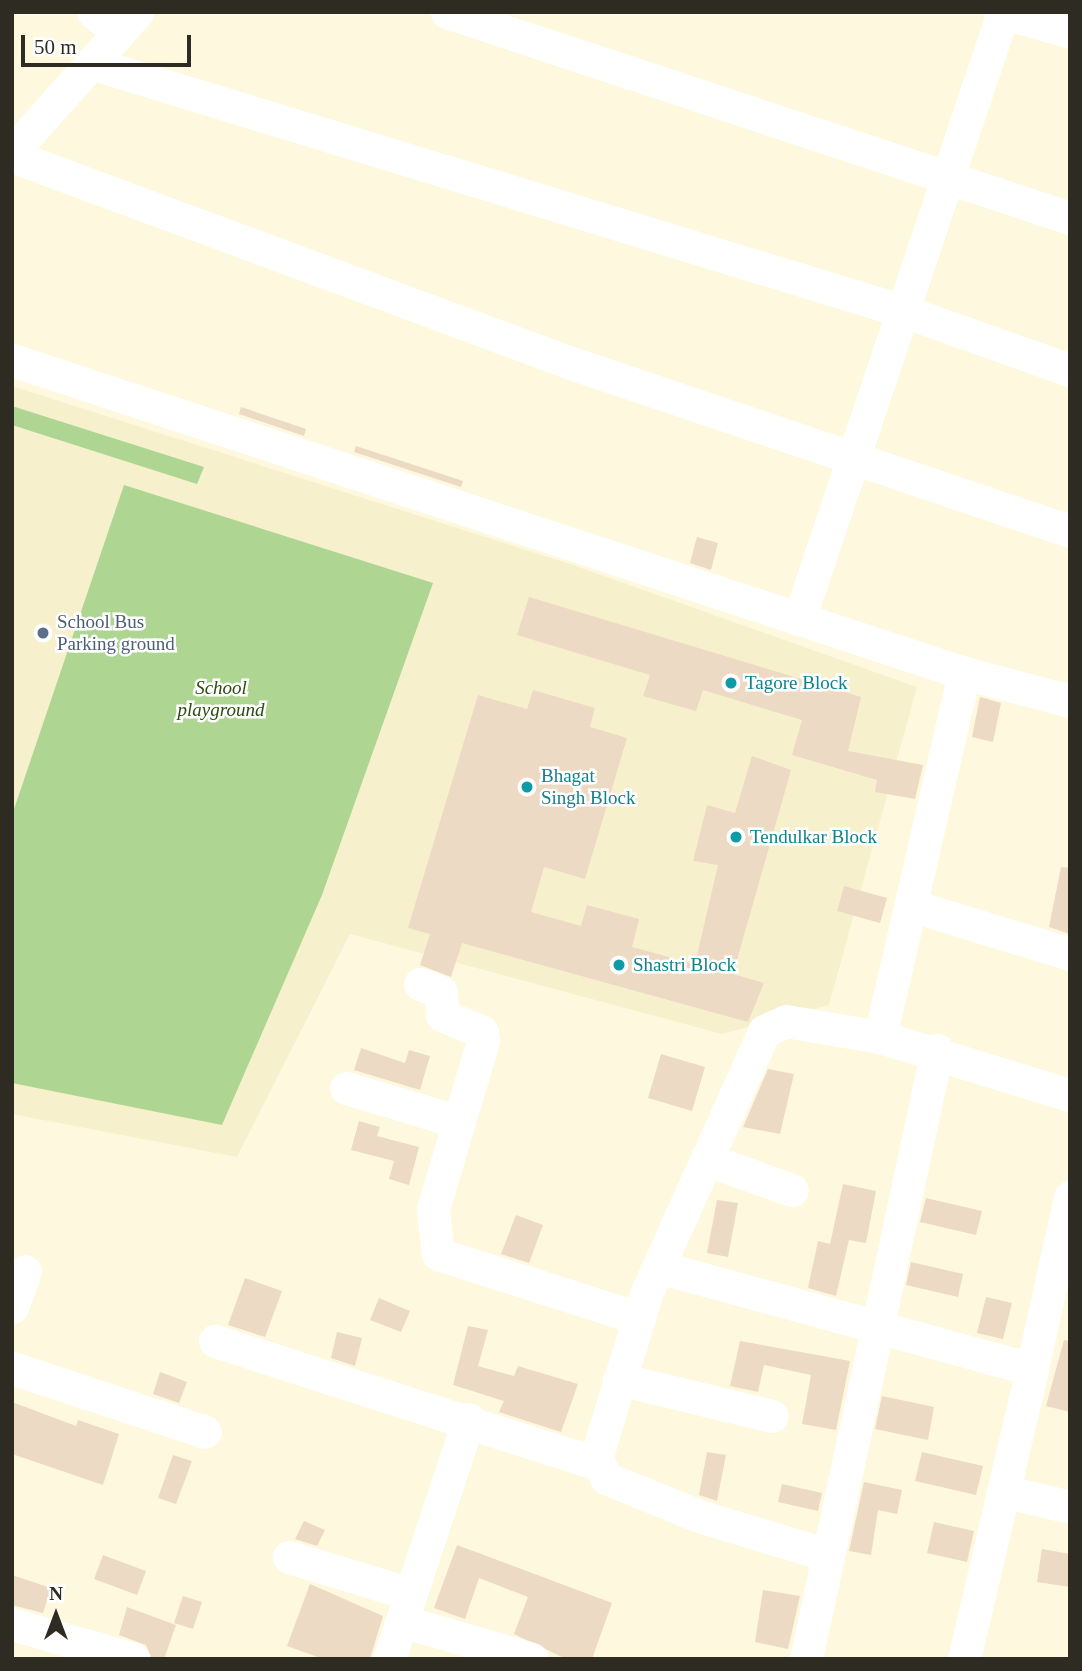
<!DOCTYPE html>
<html>
<head>
<meta charset="utf-8">
<style>
  body { margin:0 }
  #map { position:relative; width:1082px; height:1671px; overflow:hidden; background:#fef9de; font-family:Georgia,serif }
  div>[style] { position:absolute }
  [style*='--x'] { left:calc(var(--x)*1px); top:calc(var(--y)*1px); width:calc(var(--w)*1px); rotate:calc(var(--a)*1deg) }
  .built>* { inset:0; background:#f6f0cd }
  .green>* { inset:0; background:#aed692 }
  .building>* { inset:0; background:#ecdac4 }
  .minor>* { height:33px; margin:-16.5px; padding:0 16.5px; transform-origin:16.5px; border-radius:16.5px; background:#fff }
  .dots>* { width:19px; height:19px; translate:-50% -50%; box-sizing:border-box; border:4px solid #fff; border-radius:50% }
  span { translate:-50% -50%; white-space:nowrap; text-align:center; line-height:1.15; -webkit-text-stroke:5px #fff; paint-order:stroke }
  .service-label { font-size:19px; color:#4e5e75 }
  .left { translate:0 -50%; text-align:left }
  .culture-label { font-size:19px; color:#0d838f }
  .park-label { font-size:19px; color:#2c4b0e; font-style:italic }
  .frame { position:absolute; inset:0; border:14px solid #2e2c22; pointer-events:none }
  .north { position:absolute; left:21px; top:1580px; width:70px; height:70px; -webkit-text-stroke:5px #fff; paint-order:stroke; rotate:0deg; font-size:19px; font-weight:700; line-height:28px; text-align:center; color:#2e2c22 }
  .north::after { content:''; display:block; margin:auto; width:24px; height:32px; background:#2e2c22; clip-path:polygon(50% 0,100% 100%,50% 72%,0 100%) }
  .scale { position:absolute; left:21px; top:35px; width:170px; height:32px; box-sizing:border-box; border:4px solid #2e2c22; border-top:0; padding-left:9px; font-size:21px; line-height:24px; white-space:nowrap; color:#2e2c22; -webkit-text-stroke:5px #fff; paint-order:stroke }
</style>
</head>
<body>
<div id="map">
  <div class="built">
    <i style="clip-path:polygon(12px 386px,570px 564px,917px 687px,829px 1005px,722px 1034px,350px 934px,237px 1157px,12px 1114px)"></i>
  </div>
  <div class="green">
    <i style="clip-path:polygon(12px 406px,204px 467px,197px 484px,12px 425px)"></i>
    <i style="clip-path:polygon(124px 485px,433px 583px,322px 895px,222px 1125px,12px 1083px,12px 815px)"></i>
  </div>
  <div class="building">
    <i style="clip-path:polygon(241px 407px,306px 429px,304px 436px,239px 414px)"></i>
    <i style="clip-path:polygon(356px 446px,463px 481px,461px 487px,354px 452px)"></i>
    <i style="clip-path:polygon(697px 537px,718px 543px,711px 570px,690px 563px)"></i>
    <i style="clip-path:polygon(529px 597px,861px 697px,848px 751px,923px 765px,915px 799px,875px 792px,877px 780px,792px 755px,802px 720px,703px 690px,696px 711px,643px 696px,650px 675px,517px 635px)"></i>
    <i style="clip-path:polygon(533px 690px,595px 708px,590px 727px,627px 738px,585px 879px,544px 867px,531px 912px,581px 926px,587px 905px,639px 919px,632px 947px,695px 964px,718px 865px,693px 861px,707px 805px,735px 813px,752px 756px,791px 770px,733px 974px,764px 983px,748px 1022px,462px 943px,451px 977px,420px 965px,430px 934px,408px 928px,478px 695px,527px 709px)"></i>
    <i style="clip-path:polygon(980px 697px,1001px 703px,993px 742px,972px 737px)"></i>
    <i style="clip-path:polygon(1061px 867px,1070px 868px,1070px 934px,1049px 927px)"></i>
    <i style="clip-path:polygon(844px 886px,887px 898px,880px 923px,837px 911px)"></i>
    <i style="clip-path:polygon(361px 1048px,405px 1063px,409px 1050px,430px 1056px,420px 1090px,354px 1070px)"></i>
    <i style="clip-path:polygon(661px 1054px,705px 1067px,692px 1111px,648px 1098px)"></i>
    <i style="clip-path:polygon(768px 1069px,794px 1074px,780px 1134px,743px 1127px)"></i>
    <i style="clip-path:polygon(359px 1121px,380px 1127px,377px 1136px,419px 1147px,409px 1185px,389px 1179px,394px 1161px,351px 1150px)"></i>
    <i style="clip-path:polygon(843px 1184px,876px 1191px,866px 1243px,849px 1240px,836px 1296px,808px 1288px,818px 1241px,830px 1244px)"></i>
    <i style="clip-path:polygon(926px 1198px,982px 1211px,976px 1235px,920px 1222px)"></i>
    <i style="clip-path:polygon(717px 1200px,738px 1203px,728px 1257px,707px 1253px)"></i>
    <i style="clip-path:polygon(516px 1215px,543px 1225px,529px 1263px,501px 1254px)"></i>
    <i style="clip-path:polygon(911px 1262px,963px 1274px,958px 1297px,906px 1285px)"></i>
    <i style="clip-path:polygon(245px 1278px,282px 1291px,265px 1337px,228px 1325px)"></i>
    <i style="clip-path:polygon(986px 1297px,1012px 1303px,1003px 1339px,977px 1333px)"></i>
    <i style="clip-path:polygon(379px 1298px,410px 1311px,401px 1332px,370px 1320px)"></i>
    <i style="clip-path:polygon(468px 1326px,488px 1330px,478px 1366px,514px 1376px,518px 1366px,578px 1384px,561px 1432px,499px 1412px,504px 1401px,453px 1385px)"></i>
    <i style="clip-path:polygon(337px 1332px,362px 1338px,355px 1366px,331px 1358px)"></i>
    <i style="clip-path:polygon(1064px 1340px,1070px 1341px,1070px 1412px,1046px 1406px)"></i>
    <i style="clip-path:polygon(740px 1341px,850px 1361px,836px 1430px,802px 1424px,811px 1375px,764px 1365px,758px 1392px,730px 1386px)"></i>
    <i style="clip-path:polygon(160px 1372px,187px 1382px,179px 1403px,153px 1394px)"></i>
    <i style="clip-path:polygon(882px 1396px,934px 1407px,928px 1440px,875px 1429px)"></i>
    <i style="clip-path:polygon(12px 1402px,76px 1426px,78px 1420px,119px 1434px,103px 1485px,12px 1454px)"></i>
    <i style="clip-path:polygon(707px 1452px,726px 1455px,717px 1501px,699px 1495px)"></i>
    <i style="clip-path:polygon(922px 1452px,983px 1466px,976px 1495px,915px 1481px)"></i>
    <i style="clip-path:polygon(173px 1455px,192px 1461px,176px 1504px,158px 1498px)"></i>
    <i style="clip-path:polygon(864px 1482px,902px 1490px,897px 1514px,878px 1510px,871px 1555px,849px 1551px)"></i>
    <i style="clip-path:polygon(782px 1484px,822px 1493px,818px 1511px,778px 1502px)"></i>
    <i style="clip-path:polygon(304px 1521px,325px 1530px,317px 1546px,295px 1539px)"></i>
    <i style="clip-path:polygon(934px 1522px,974px 1531px,967px 1562px,927px 1553px)"></i>
    <i style="clip-path:polygon(457px 1545px,612px 1603px,592px 1659px,566px 1659px,514px 1634px,528px 1597px,479px 1578px,465px 1619px,434px 1608px)"></i>
    <i style="clip-path:polygon(1042px 1549px,1070px 1554px,1070px 1587px,1037px 1582px)"></i>
    <i style="clip-path:polygon(103px 1555px,146px 1571px,137px 1595px,94px 1579px)"></i>
    <i style="clip-path:polygon(12px 1575px,51px 1588px,43px 1613px,12px 1605px)"></i>
    <i style="clip-path:polygon(310px 1584px,383px 1616px,370px 1659px,323px 1659px,287px 1646px)"></i>
    <i style="clip-path:polygon(763px 1590px,800px 1596px,788px 1649px,755px 1642px)"></i>
    <i style="clip-path:polygon(183px 1596px,202px 1602px,193px 1629px,174px 1623px)"></i>
    <i style="clip-path:polygon(127px 1607px,176px 1625px,164px 1659px,152px 1659px,146px 1645px,119px 1635px)"></i>
  </div>
  <div class="minor">
    <i style="--x:93;--y:12;--w:33;--a:38"></i>
    <i style="--x:447;--y:12;--w:656;--a:18.3"></i>
    <i style="--x:1000;--y:12;--w:73;--a:15.9"></i>
    <i style="--x:94;--y:64;--w:846;--a:16.98"></i>
    <i style="--x:903;--y:311;--w:177;--a:19.5"></i>
    <i style="--x:12;--y:152;--w:188;--a:-48.2"></i>
    <i style="--x:12;--y:156;--w:596;--a:20.32"></i>
    <i style="--x:571;--y:363;--w:527;--a:18.61"></i>
    <i style="--x:12;--y:360;--w:1002;--a:18.2"></i>
    <i style="--x:964;--y:673;--w:110;--a:14.8"></i>
    <i style="--x:799;--y:619;--w:639;--a:-71.4"></i>
    <i style="--x:913;--y:906;--w:164;--a:17"></i>
    <i style="--x:420;--y:984;--w:22;--a:21"></i>
    <i style="--x:441;--y:992;--w:23;--a:88"></i>
    <i style="--x:442;--y:1015;--w:43;--a:23"></i>
    <i style="--x:482;--y:1032;--w:9;--a:84"></i>
    <i style="--x:483;--y:1041;--w:175;--a:106.6"></i>
    <i style="--x:433;--y:1209;--w:45;--a:83.7"></i>
    <i style="--x:438;--y:1254;--w:211;--a:17.7"></i>
    <i style="--x:880;--y:1037;--w:374;--a:-77"></i>
    <i style="--x:346;--y:1088;--w:118;--a:16.7"></i>
    <i style="--x:708;--y:1160;--w:89;--a:19.7"></i>
    <i style="--x:662;--y:1268;--w:384;--a:15.3"></i>
    <i style="--x:1032;--y:1369;--w:176;--a:-77.5"></i>
    <i style="--x:12;--y:1307;--w:38;--a:-70"></i>
    <i style="--x:215;--y:1341;--w:401;--a:17.8"></i>
    <i style="--x:12;--y:1368;--w:203;--a:18.3"></i>
    <i style="--x:619;--y:1379;--w:157;--a:13.6"></i>
    <i style="--x:1003;--y:1491;--w:69;--a:13.4"></i>
    <i style="--x:828;--y:1555;--w:135;--a:-163.2"></i>
    <i style="--x:699;--y:1516;--w:100;--a:-157.8"></i>
    <i style="--x:606;--y:1478;--w:22;--a:-117"></i>
    <i style="--x:596;--y:1458;--w:171;--a:-73"></i>
    <i style="--x:646;--y:1294;--w:288;--a:-65.8"></i>
    <i style="--x:764;--y:1031;--w:24;--a:-24"></i>
    <i style="--x:786;--y:1021;--w:95;--a:9.7"></i>
    <i style="--x:880;--y:1037;--w:199;--a:17"></i>
    <i style="--x:289;--y:1557;--w:127;--a:16.9"></i>
    <i style="--x:402;--y:1621;--w:135;--a:16.3"></i>
    <i style="--x:12;--y:1624;--w:126;--a:16.1"></i>
    <i style="--x:389;--y:1659;--w:253;--a:-71.6"></i>
    <i style="--x:806;--y:1659;--w:623;--a:-77.86"></i>
    <i style="--x:964;--y:1659;--w:298;--a:-76.8"></i>
  </div>
  <div class="dots">
    <i style="left:43px;top:633px;background:#5c6f8a"></i>
    <i style="left:731px;top:683px;background:#0f9aa8"></i>
    <i style="left:527px;top:787px;background:#0f9aa8"></i>
    <i style="left:736px;top:837px;background:#0f9aa8"></i>
    <i style="left:619px;top:965px;background:#0f9aa8"></i>
  </div>
  <div class="service-label">
    <span class="left" style="left:57px;top:633px">School Bus<br>Parking ground</span>
  </div>
  <div class="culture-label">
    <span class="left" style="left:745px;top:683px">Tagore Block</span>
    <span class="left" style="left:541px;top:787px">Bhagat<br>Singh Block</span>
    <span class="left" style="left:750px;top:837px">Tendulkar Block</span>
    <span class="left" style="left:633px;top:965px">Shastri Block</span>
  </div>
  <div class="park-label">
    <span style="left:221px;top:699px">School<br>playground</span>
  </div>
  <div class="frame"></div>
  <div class="north">N</div>
  <div class="scale">50 m</div>
</div>
</body>
</html>
